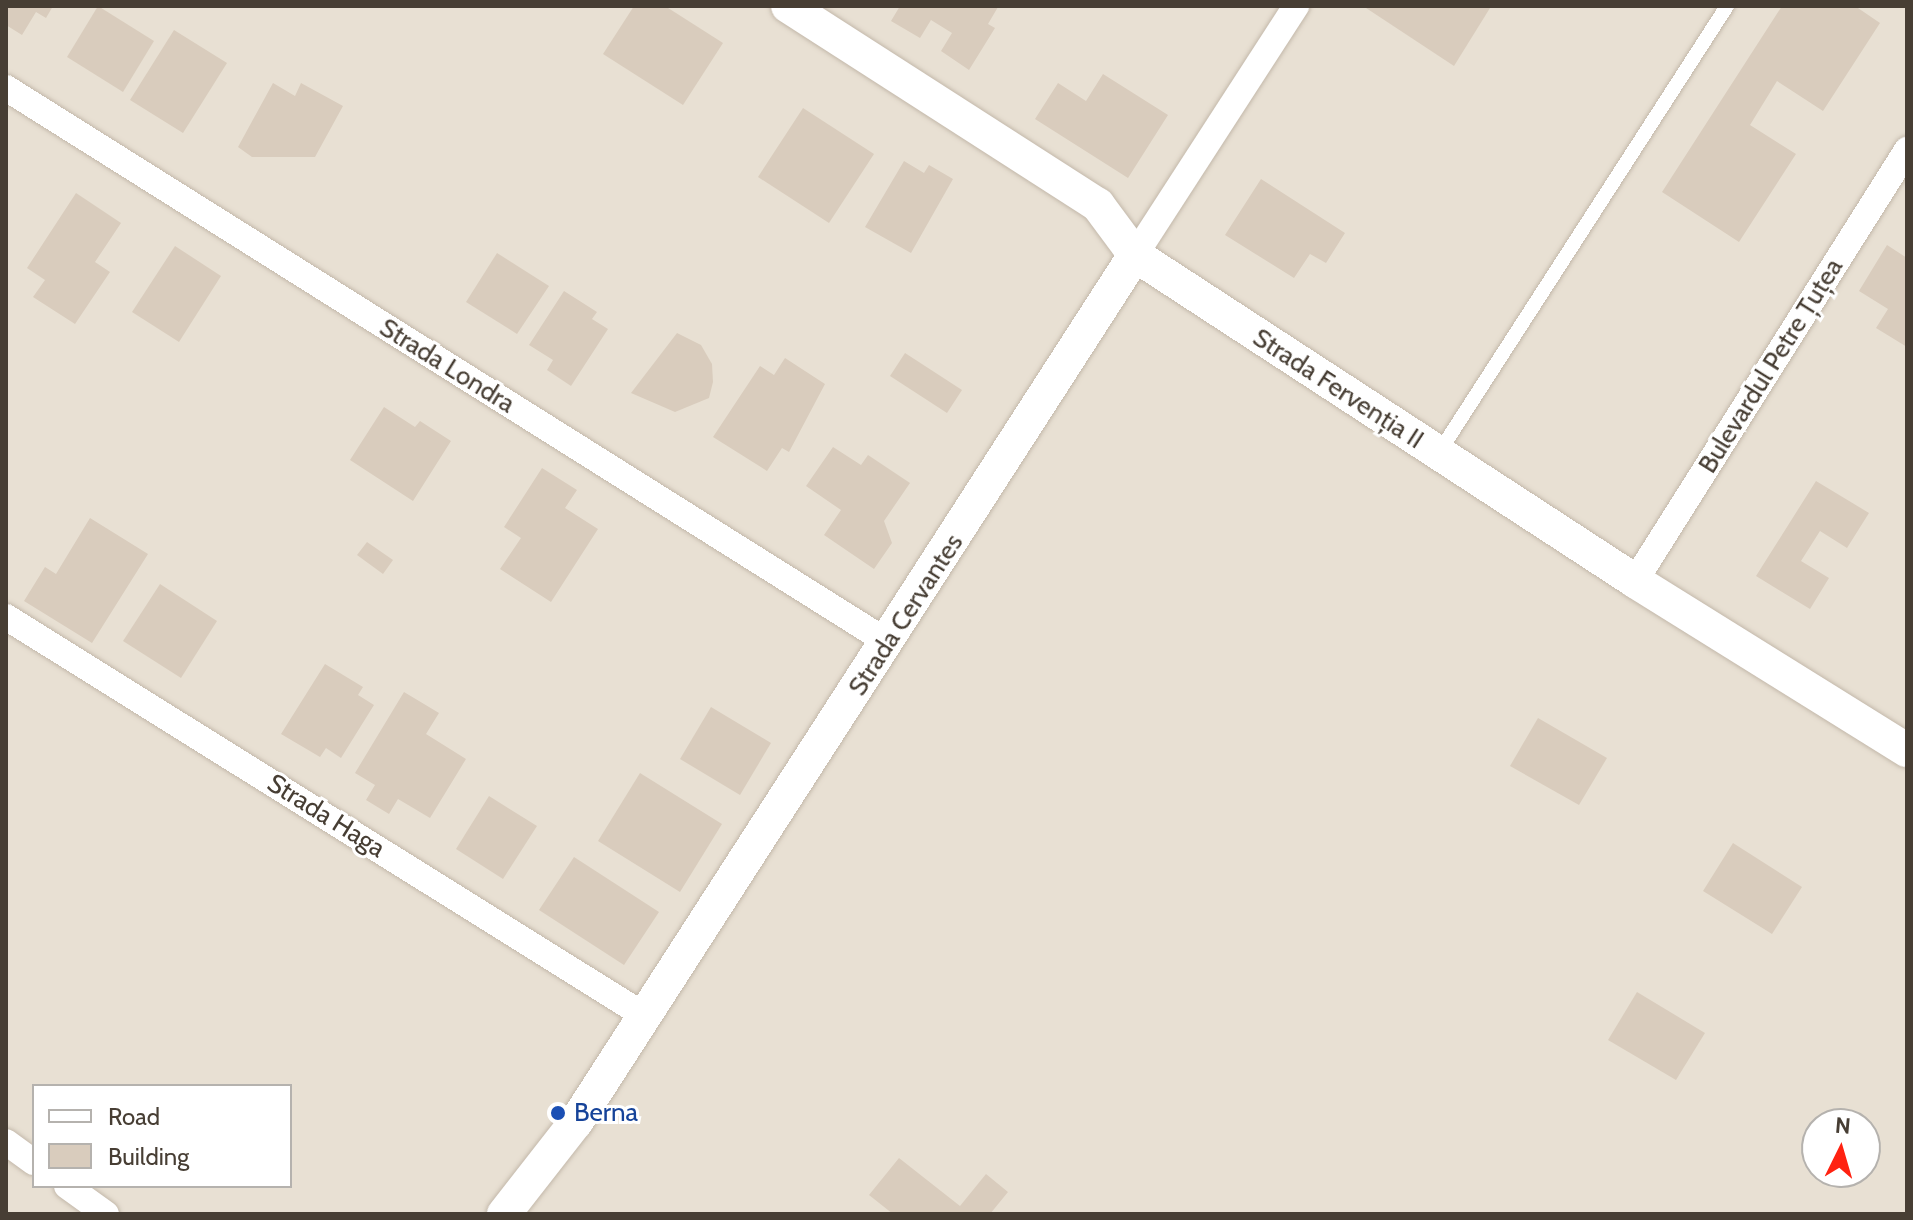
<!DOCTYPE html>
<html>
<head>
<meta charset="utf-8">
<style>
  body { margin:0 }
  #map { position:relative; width:1913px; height:1220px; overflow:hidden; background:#f4eee5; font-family:Cabin,sans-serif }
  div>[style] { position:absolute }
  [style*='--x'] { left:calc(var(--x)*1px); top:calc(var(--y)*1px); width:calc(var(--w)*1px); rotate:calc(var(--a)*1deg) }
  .residential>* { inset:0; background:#e8e0d3 }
  .building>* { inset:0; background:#d9ccbd }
  .roads { filter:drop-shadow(0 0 2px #c3b8aa) drop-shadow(0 0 2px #c3b8aa) }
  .service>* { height:14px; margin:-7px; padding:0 7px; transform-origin:7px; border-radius:7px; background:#fff }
  .minor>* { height:26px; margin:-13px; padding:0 13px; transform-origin:13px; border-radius:13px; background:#fff }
  .tertiary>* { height:34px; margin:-17px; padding:0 17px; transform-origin:17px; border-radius:17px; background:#fff }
  .dots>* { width:22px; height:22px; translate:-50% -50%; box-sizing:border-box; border:4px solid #fff; border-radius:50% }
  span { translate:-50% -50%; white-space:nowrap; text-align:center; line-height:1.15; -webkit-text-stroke:6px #fff; paint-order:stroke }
  .street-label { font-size:26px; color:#473e34 }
  .transit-label { font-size:26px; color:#164399 }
  .left { translate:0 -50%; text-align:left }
  .frame { position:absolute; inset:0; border:8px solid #473e34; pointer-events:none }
  .legend { position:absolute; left:32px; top:1084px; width:260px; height:104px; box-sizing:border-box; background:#fff; border:2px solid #b5b2ae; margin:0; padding:10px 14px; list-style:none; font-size:24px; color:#473e34 }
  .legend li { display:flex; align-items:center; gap:16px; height:40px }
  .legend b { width:40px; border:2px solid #b5b2ae }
  .north { position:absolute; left:1801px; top:1108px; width:80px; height:80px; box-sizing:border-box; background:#fff; border:2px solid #b5b2ae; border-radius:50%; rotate:5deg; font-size:22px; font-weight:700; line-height:32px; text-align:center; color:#473e34 }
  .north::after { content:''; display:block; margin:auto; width:28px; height:36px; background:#f21; clip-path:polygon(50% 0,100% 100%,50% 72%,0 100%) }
</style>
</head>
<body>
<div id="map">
  <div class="residential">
    <i style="clip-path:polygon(evenodd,6px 6px,1907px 6px,1907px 1214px,6px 1214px,6px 6px,34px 1086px,290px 1086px,290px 1186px,34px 1186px,34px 1086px,6px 6px,1817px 1124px,1865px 1124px,1865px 1172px,1817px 1172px,1817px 1124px)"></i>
  </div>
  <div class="building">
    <i style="clip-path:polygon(6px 6px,53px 6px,46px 18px,36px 12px,22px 35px,6px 25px)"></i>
    <i style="clip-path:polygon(98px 6px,154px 41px,123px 92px,67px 57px)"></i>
    <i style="clip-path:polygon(634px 6px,665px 6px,723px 43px,683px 105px,603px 54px)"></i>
    <i style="clip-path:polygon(900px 6px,996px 6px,998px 7px,988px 24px,995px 28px,969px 70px,941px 51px,952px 33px,931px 20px,920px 38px,891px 21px)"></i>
    <i style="clip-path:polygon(1363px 6px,1487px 6px,1490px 8px,1454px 66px)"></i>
    <i style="clip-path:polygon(1782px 6px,1855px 6px,1880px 23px,1823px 111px,1777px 81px,1750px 125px,1796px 154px,1739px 242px,1662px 192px)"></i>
    <i style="clip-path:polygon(174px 30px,227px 63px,183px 133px,130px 100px)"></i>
    <i style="clip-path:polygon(1103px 74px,1168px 115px,1128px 178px,1035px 119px,1058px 83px,1086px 101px)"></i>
    <i style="clip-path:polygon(273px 83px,295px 96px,301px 83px,343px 106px,315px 157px,252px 157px,238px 147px)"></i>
    <i style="clip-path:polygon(803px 108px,874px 154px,829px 223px,758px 177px)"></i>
    <i style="clip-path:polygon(904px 161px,924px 173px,929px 165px,953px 179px,911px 253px,865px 227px)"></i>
    <i style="clip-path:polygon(1261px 179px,1345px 233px,1326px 263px,1310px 254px,1294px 278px,1225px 235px)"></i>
    <i style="clip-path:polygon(76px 193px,121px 223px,95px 262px,110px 272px,75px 324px,33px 297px,45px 280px,27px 268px)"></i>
    <i style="clip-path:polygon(1887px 245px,1907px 258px,1907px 347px,1876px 328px,1888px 309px,1859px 291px)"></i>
    <i style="clip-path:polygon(175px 246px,221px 276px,179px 342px,132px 312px)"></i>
    <i style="clip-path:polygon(497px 253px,549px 286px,517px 334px,466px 302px)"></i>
    <i style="clip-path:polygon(564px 291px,597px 312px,592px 319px,608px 329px,571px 386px,547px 370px,553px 360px,529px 345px)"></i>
    <i style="clip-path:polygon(677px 333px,701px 345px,712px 364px,713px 382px,709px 398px,675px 412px,631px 393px)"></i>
    <i style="clip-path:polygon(905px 353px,962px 390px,947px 413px,890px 376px)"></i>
    <i style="clip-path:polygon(785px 358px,825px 384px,789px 452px,782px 448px,767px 471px,713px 437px,760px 366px,774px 375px)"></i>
    <i style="clip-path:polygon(384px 407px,415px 427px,420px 421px,451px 441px,413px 501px,350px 460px)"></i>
    <i style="clip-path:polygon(833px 447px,861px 465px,868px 455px,910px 483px,884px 521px,892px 543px,874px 569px,824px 535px,841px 510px,806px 486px)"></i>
    <i style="clip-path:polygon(542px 468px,577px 490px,565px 508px,598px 529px,551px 602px,500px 569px,521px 538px,504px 527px)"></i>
    <i style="clip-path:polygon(1816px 481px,1869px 513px,1847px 548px,1820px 531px,1801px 561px,1829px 578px,1810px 609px,1756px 576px)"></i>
    <i style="clip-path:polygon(90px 518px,148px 554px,92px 643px,24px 601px,45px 567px,56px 574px)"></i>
    <i style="clip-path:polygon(367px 542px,393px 560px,383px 574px,357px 555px)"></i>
    <i style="clip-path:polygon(160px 584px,217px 621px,181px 678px,123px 641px)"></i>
    <i style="clip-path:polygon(325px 664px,363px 687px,358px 695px,374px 705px,341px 758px,326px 748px,320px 757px,281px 734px)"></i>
    <i style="clip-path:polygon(404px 692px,439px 713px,426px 734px,466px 759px,430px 818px,398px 799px,389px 814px,366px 800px,375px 785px,355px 773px)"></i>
    <i style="clip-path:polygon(711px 707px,771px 743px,740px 795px,680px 759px)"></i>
    <i style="clip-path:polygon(1538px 718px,1607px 758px,1579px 805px,1510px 766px)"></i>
    <i style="clip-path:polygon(640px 773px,722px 824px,680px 892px,598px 841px)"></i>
    <i style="clip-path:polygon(489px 796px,537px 826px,503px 879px,456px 849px)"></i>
    <i style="clip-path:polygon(1733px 843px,1802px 887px,1772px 934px,1703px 891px)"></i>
    <i style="clip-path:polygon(574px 857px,659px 912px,624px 965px,539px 910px)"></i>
    <i style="clip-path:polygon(1637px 992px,1705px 1033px,1676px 1080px,1608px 1040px)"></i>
    <i style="clip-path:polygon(899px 1158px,960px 1206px,986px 1174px,1008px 1192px,990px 1214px,893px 1214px,869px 1195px)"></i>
  </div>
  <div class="roads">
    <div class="service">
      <i style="--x:1438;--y:454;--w:533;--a:-57.17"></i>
    </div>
    <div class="minor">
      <i style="--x:6;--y:88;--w:1043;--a:32.15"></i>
      <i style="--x:1135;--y:255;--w:297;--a:-57.1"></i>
      <i style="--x:1635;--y:581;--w:510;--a:-57.74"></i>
      <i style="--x:6;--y:617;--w:753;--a:31.98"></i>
      <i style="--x:6;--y:1142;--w:34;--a:36"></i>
      <i style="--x:67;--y:1186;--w:48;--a:35.7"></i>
    </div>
    <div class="tertiary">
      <i style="--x:788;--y:6;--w:368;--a:32.7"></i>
      <i style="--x:1098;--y:205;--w:62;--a:53.5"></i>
      <i style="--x:1135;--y:255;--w:597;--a:33.1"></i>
      <i style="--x:1635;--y:581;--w:320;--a:31.9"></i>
      <i style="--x:504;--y:1214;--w:117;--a:-52"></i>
      <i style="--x:576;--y:1122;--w:1032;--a:-57.19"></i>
    </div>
  </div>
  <div class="dots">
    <i style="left:558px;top:1113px;background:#1a4fb4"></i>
  </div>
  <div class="street-label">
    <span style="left:447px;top:366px;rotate:32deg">Strada Londra</span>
    <span style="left:1771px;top:366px;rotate:-58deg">Bulevardul Petre Țuțea</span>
    <span style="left:1338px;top:389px;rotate:33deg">Strada Fervenția II</span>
    <span style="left:906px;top:615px;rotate:-57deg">Strada Cervantes</span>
    <span style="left:326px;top:816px;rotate:32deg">Strada Haga</span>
  </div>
  <div class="transit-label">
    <span class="left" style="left:574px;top:1113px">Berna</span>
  </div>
  <div class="frame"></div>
  <ul class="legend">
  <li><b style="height:10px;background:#fff"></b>Road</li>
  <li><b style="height:22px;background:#d9ccbd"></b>Building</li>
  </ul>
  <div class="north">N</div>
</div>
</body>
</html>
